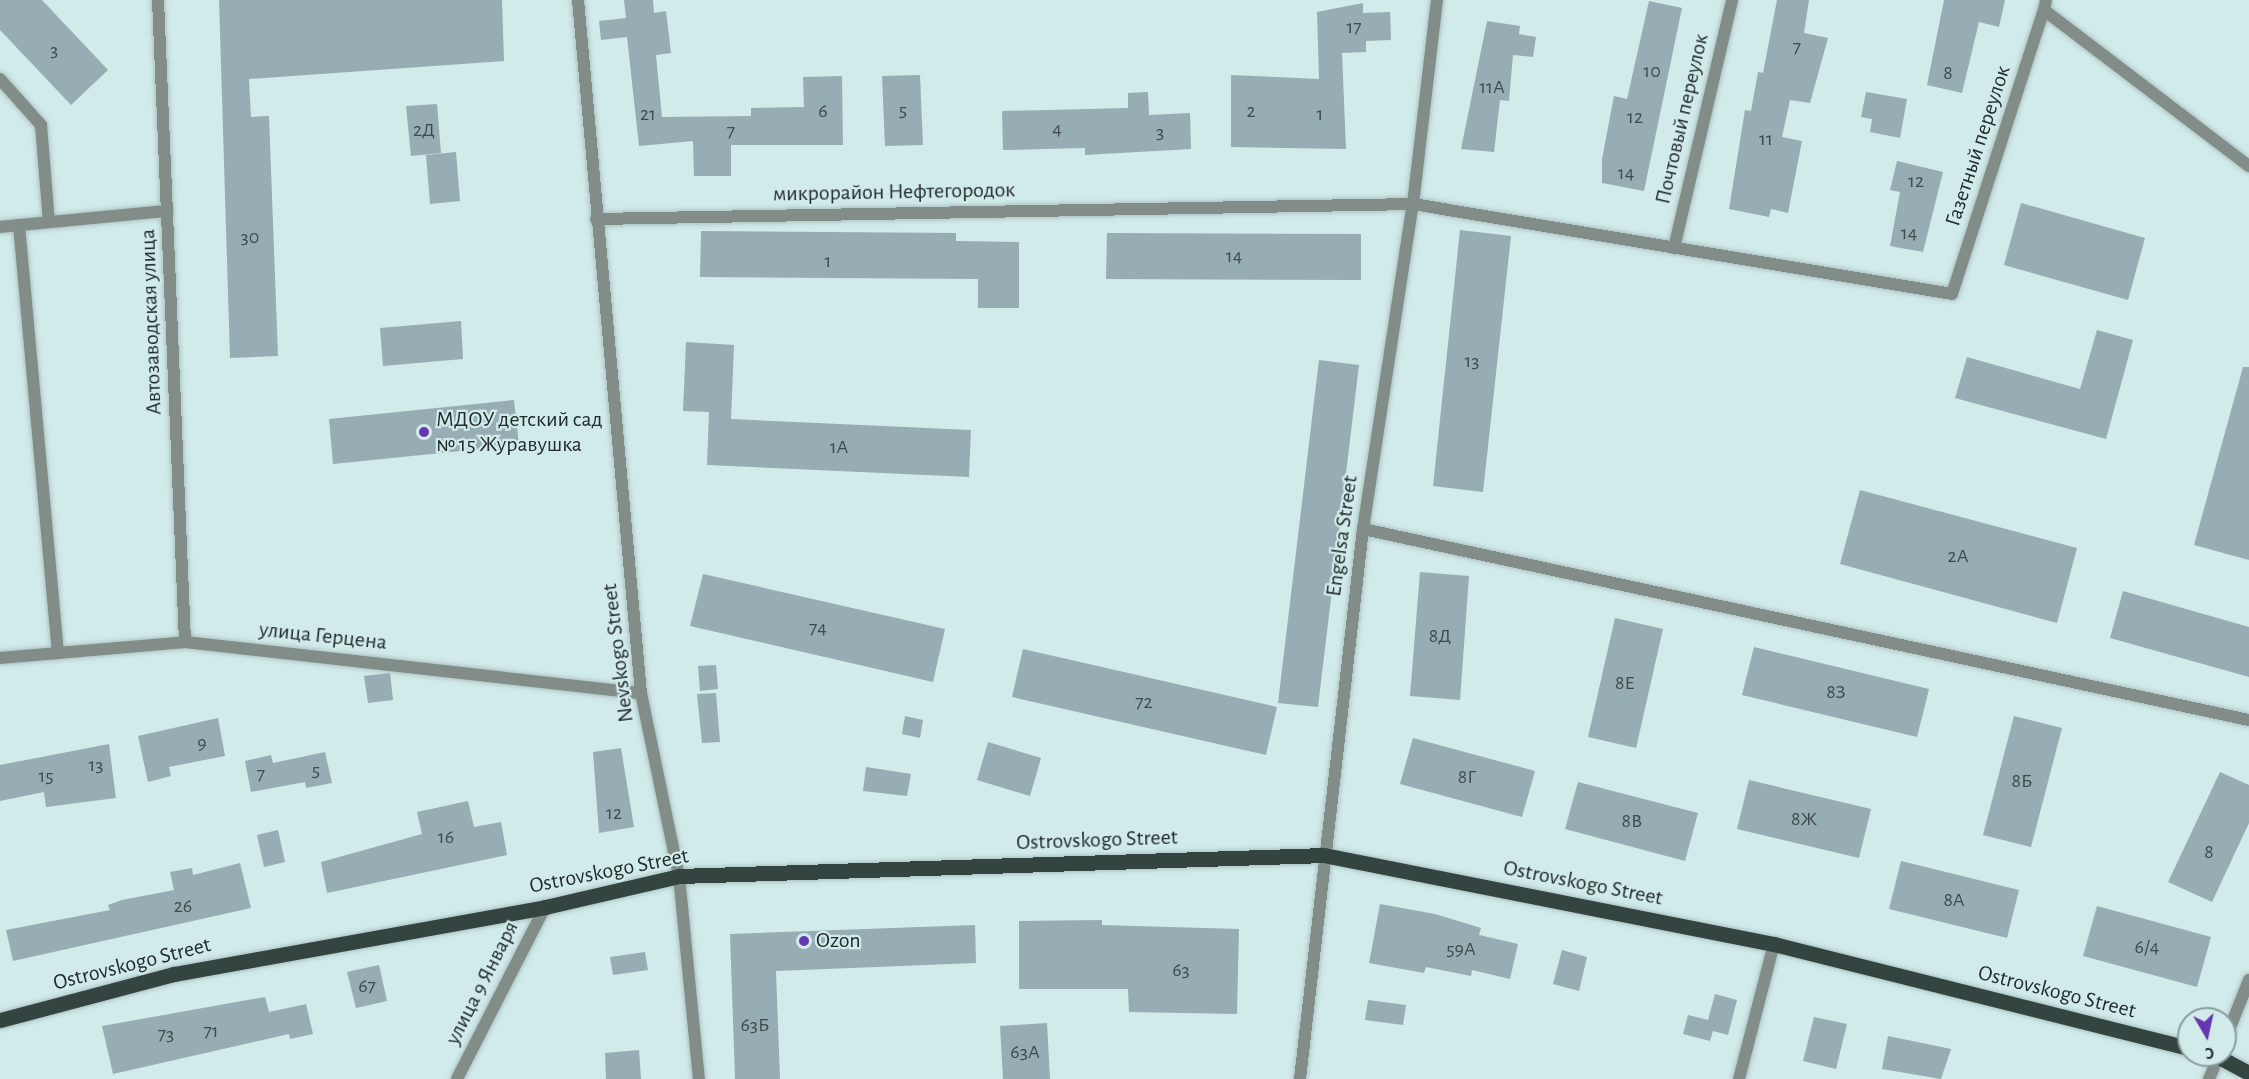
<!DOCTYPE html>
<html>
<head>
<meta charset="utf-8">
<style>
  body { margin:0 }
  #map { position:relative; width:2249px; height:1079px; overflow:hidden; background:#d1eaea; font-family:"Alegreya Sans",sans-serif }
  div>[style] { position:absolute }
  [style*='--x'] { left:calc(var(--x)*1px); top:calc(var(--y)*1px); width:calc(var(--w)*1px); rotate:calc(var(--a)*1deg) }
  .building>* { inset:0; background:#96adb3 }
  .roads { filter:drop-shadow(0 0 2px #aec4c4) drop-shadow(0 0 2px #aec4c4) }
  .service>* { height:12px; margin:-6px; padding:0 6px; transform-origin:6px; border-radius:6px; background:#828c89 }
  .minor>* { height:12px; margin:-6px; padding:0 6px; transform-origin:6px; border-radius:6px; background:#828c89 }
  .tertiary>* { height:12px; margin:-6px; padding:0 6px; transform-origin:6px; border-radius:6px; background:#828c89 }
  .primary>* { height:15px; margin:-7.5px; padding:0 7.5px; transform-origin:7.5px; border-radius:7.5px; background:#344541 }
  .dots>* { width:16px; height:16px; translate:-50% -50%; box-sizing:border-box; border:3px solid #d1eaea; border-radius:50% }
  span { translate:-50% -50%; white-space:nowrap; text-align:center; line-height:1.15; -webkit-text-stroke:4.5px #d1eaea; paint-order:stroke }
  .number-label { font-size:20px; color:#3f4c4e }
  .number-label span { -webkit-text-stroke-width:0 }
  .street-label { font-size:22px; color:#222c2c }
  .poi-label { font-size:22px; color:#222c2c }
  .left { translate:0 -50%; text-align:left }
  .north { position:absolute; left:2177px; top:1007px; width:60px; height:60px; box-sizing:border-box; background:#d1eaea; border:2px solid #8b9e9e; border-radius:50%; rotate:171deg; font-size:16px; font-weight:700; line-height:24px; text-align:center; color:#222c2c }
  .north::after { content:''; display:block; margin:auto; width:21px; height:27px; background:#6636ae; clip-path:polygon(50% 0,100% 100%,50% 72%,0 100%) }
</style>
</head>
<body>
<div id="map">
  <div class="building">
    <i style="clip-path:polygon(0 0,42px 0,108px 70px,71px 105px,0 30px)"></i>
    <i style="clip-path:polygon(219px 0,502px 0,504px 61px,249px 79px,251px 117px,269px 116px,278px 356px,230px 358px)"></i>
    <i style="clip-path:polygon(624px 0,653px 0,654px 13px,666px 11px,671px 53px,656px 55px,662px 117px,751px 116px,751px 108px,804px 107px,803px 77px,842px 76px,843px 145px,731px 145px,731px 176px,694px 176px,693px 141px,639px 146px,627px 37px,601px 40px,599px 21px,626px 18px)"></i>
    <i style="clip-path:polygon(1777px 0,1809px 0,1804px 33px,1828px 38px,1810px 103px,1790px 100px,1782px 137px,1802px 141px,1788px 213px,1771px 209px,1769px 217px,1729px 209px,1745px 110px,1751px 111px,1758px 72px,1763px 73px)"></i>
    <i style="clip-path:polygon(1944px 0,2005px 0,1999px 27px,1979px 22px,1962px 93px,1927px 85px)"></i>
    <i style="clip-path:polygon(1649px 1px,1682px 8px,1644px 191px,1602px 183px,1602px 159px,1614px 96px,1627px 99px)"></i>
    <i style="clip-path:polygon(1363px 3px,1363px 13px,1390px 12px,1391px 40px,1366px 41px,1366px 52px,1342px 53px,1346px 149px,1231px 147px,1231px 75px,1319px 79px,1317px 12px)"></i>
    <i style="clip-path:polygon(1487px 21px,1520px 26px,1519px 34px,1536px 37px,1533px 57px,1513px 55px,1509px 101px,1500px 100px,1494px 152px,1461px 149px)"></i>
    <i style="clip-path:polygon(920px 75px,923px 145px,885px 146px,882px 76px)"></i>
    <i style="clip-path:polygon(1148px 92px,1149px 115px,1190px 113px,1191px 149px,1085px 155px,1085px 148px,1003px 150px,1002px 111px,1128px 108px,1128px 93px)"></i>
    <i style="clip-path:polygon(1866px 92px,1907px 99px,1900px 138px,1870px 132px,1872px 119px,1861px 117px)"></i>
    <i style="clip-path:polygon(437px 104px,441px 153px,411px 156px,406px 106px)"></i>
    <i style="clip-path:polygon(456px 152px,460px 201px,430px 204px,426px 155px)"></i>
    <i style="clip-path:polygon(1897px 161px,1943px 172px,1923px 252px,1890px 246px,1900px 192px,1890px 190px)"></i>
    <i style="clip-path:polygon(2021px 203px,2145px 238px,2128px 300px,2004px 265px)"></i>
    <i style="clip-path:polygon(1460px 230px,1511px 236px,1483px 492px,1433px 486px)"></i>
    <i style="clip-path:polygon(701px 231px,956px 233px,956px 241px,1019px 242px,1019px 308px,978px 308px,978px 279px,700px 277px)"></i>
    <i style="clip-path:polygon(1107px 233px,1361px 234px,1361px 280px,1106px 279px)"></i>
    <i style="clip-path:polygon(461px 321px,463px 359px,383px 366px,380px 328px)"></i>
    <i style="clip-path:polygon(2097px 330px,2133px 340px,2106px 439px,1955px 398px,1967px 357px,2080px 389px)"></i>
    <i style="clip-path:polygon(686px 342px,734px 345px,731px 419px,971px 430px,969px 477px,707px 465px,709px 412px,683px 411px)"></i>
    <i style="clip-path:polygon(1319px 360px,1359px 365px,1318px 707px,1278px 703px)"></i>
    <i style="clip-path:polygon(2243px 367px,2249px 367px,2249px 560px,2194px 545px)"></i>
    <i style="clip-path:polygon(514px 400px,519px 445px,333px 464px,329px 419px)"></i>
    <i style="clip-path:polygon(1860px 490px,2077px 548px,2057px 623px,1840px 564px)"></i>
    <i style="clip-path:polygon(1420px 572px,1469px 576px,1460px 700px,1410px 696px)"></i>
    <i style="clip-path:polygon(703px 574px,945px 629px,933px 682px,690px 626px)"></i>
    <i style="clip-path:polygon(2123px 591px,2249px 627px,2249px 677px,2110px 638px)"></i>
    <i style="clip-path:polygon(1615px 618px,1663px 629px,1636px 748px,1588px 737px)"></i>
    <i style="clip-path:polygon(1754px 647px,1929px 689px,1917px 737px,1742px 695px)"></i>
    <i style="clip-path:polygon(1023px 649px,1277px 707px,1266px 755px,1012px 697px)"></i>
    <i style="clip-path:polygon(716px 665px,718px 689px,700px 691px,698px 666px)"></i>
    <i style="clip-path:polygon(390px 673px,393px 700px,368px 703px,364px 676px)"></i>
    <i style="clip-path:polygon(716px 693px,720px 742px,702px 743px,697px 694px)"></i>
    <i style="clip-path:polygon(905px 716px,923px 720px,920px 738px,902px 734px)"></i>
    <i style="clip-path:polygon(2014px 716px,2062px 728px,2031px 847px,1983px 835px)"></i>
    <i style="clip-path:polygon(218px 718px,225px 756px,169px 767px,171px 776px,148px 782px,138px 736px)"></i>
    <i style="clip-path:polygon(1413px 738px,1535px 771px,1522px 817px,1400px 784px)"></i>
    <i style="clip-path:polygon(988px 742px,1041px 758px,1030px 796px,977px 780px)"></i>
    <i style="clip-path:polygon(109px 744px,116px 798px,46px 807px,44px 792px,0 801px,0 765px)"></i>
    <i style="clip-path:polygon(621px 748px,634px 827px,599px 833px,593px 752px)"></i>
    <i style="clip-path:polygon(325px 752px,332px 783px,306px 788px,305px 782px,251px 792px,245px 761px,271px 755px,273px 763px)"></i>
    <i style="clip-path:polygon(866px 767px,911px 774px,907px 796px,863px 791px)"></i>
    <i style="clip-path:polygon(2220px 772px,2249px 785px,2249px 823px,2212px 902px,2168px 882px)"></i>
    <i style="clip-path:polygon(1749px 780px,1871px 809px,1859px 858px,1737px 829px)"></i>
    <i style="clip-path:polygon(1578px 782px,1698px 813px,1685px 861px,1565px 829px)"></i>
    <i style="clip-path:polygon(468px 801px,474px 827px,501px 822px,507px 855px,327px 893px,321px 862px,422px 834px,417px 812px)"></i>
    <i style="clip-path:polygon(278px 830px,285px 862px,264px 867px,257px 835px)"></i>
    <i style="clip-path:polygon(1901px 861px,2019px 890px,2007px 938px,1889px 909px)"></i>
    <i style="clip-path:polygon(240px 863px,251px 908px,13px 961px,6px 930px,110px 910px,108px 905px,122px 900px,174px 890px,170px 872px,192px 868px,193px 875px)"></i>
    <i style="clip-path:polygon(1380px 904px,1435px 914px,1481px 928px,1479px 935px,1518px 944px,1510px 979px,1472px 970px,1471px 976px,1426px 967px,1424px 973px,1369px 963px)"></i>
    <i style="clip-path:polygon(2097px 906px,2211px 937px,2197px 987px,2083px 956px)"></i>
    <i style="clip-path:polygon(1102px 920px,1102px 925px,1239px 929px,1237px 1014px,1129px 1012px,1128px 989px,1019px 989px,1019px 921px)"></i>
    <i style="clip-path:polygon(975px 925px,976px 963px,776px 971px,780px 1079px,735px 1079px,730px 934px)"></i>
    <i style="clip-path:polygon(1562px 950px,1587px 957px,1579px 991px,1553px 984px)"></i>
    <i style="clip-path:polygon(645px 952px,648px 970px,613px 975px,610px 957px)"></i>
    <i style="clip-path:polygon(379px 965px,387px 1001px,356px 1008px,347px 972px)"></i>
    <i style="clip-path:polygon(1715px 994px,1737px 1000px,1728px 1035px,1713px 1031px,1710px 1041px,1683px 1034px,1688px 1015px,1708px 1020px)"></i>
    <i style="clip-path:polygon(265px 997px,269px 1012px,306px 1004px,313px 1034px,290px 1039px,289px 1034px,113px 1074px,102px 1026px)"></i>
    <i style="clip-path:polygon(1368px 1000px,1406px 1005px,1403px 1025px,1365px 1020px)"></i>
    <i style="clip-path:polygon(1814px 1017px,1847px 1024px,1836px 1069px,1803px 1061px)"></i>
    <i style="clip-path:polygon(1047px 1023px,1050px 1079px,1003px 1079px,1000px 1026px)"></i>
    <i style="clip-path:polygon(1888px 1036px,1951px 1049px,1941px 1079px,1882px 1069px)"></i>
    <i style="clip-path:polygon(639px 1050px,641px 1079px,606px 1079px,605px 1053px)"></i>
  </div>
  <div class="roads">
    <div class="service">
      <i style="--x:0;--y:79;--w:62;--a:48.3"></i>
      <i style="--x:41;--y:125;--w:97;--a:85.3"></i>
      <i style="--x:19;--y:225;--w:430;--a:84.8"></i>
      <i style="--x:0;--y:227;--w:168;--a:-5.5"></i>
    </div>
    <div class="minor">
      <i style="--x:158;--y:0;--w:643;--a:87.59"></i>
      <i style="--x:578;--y:0;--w:696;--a:84.81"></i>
      <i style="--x:641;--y:693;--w:187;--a:78.3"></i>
      <i style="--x:679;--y:876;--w:204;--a:84.4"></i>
      <i style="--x:596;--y:219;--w:817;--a:-1.05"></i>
      <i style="--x:1413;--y:204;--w:546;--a:9.48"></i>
      <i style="--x:1952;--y:294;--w:299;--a:-72.1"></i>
      <i style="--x:1674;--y:248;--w:255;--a:-76.8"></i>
      <i style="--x:1363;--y:529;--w:906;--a:12.17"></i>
      <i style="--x:0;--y:658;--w:186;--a:-4.9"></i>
      <i style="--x:185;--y:642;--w:459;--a:6.4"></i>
      <i style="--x:457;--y:1079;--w:193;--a:-62.9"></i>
      <i style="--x:1300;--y:1079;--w:554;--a:-83.47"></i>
      <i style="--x:1363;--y:529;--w:329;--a:-81.3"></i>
      <i style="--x:1413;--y:204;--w:205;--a:-83.3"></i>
      <i style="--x:1739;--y:1079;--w:139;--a:-75.5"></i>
      <i style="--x:2209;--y:1079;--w:25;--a:-67"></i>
    </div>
    <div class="tertiary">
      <i style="--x:2046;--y:0;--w:10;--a:101"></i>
      <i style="--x:2044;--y:10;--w:258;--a:37.3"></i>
      <i style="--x:2225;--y:1040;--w:65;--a:-68.2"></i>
    </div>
    <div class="primary">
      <i style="--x:0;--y:1020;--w:180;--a:-14.8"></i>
      <i style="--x:174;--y:974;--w:377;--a:-10.2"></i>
      <i style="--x:545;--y:907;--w:138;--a:-13"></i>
      <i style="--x:679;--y:876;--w:645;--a:-1.86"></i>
      <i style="--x:1324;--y:855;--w:459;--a:11.2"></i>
      <i style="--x:1774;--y:944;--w:428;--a:14.1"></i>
      <i style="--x:2215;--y:1055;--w:38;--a:28"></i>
    </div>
  </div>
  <div class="dots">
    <i style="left:424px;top:432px;background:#6636ae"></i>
    <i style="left:804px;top:941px;background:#6636ae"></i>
  </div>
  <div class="number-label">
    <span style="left:1354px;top:27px">17</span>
    <span style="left:1797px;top:47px">7</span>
    <span style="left:54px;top:50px">3</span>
    <span style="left:1652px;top:71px">10</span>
    <span style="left:1948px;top:73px">8</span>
    <span style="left:1492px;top:87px">11А</span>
    <span style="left:903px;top:110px">5</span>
    <span style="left:823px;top:111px">6</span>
    <span style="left:1251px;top:111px">2</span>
    <span style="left:648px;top:114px">21</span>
    <span style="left:1320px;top:114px">1</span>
    <span style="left:1635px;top:117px">12</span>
    <span style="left:1057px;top:129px">4</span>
    <span style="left:424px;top:130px">2Д</span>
    <span style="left:731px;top:131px">7</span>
    <span style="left:1160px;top:132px">3</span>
    <span style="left:1766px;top:139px">11</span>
    <span style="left:1626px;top:173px">14</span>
    <span style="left:1916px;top:181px">12</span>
    <span style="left:1909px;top:233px">14</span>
    <span style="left:250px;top:237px">30</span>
    <span style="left:1234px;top:256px">14</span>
    <span style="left:828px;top:261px">1</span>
    <span style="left:1472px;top:361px">13</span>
    <span style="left:839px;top:447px">1А</span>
    <span style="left:1958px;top:556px">2А</span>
    <span style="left:818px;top:628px">74</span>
    <span style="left:1440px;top:636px">8Д</span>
    <span style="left:1625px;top:683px">8Е</span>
    <span style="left:1836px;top:692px">8З</span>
    <span style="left:1144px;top:702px">72</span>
    <span style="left:202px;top:743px">9</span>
    <span style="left:96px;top:765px">13</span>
    <span style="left:316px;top:770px">5</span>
    <span style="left:261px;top:774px">7</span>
    <span style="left:46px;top:776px">15</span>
    <span style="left:1467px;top:777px">8Г</span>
    <span style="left:2022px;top:781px">8Б</span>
    <span style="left:614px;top:813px">12</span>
    <span style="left:1804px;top:819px">8Ж</span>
    <span style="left:1632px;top:821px">8В</span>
    <span style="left:446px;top:837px">16</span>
    <span style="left:2209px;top:852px">8</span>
    <span style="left:1954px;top:900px">8А</span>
    <span style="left:183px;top:906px">26</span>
    <span style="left:2147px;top:947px">6/4</span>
    <span style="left:1461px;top:949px">59А</span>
    <span style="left:1181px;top:970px">63</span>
    <span style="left:367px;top:986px">67</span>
    <span style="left:755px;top:1025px">63Б</span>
    <span style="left:211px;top:1031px">71</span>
    <span style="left:166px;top:1034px">73</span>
    <span style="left:1025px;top:1052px">63А</span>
  </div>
  <div class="street-label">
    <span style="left:1682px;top:119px;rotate:-77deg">Почтовый переулок</span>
    <span style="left:1978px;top:146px;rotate:-72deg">Газетный переулок</span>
    <span style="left:894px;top:192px;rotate:-1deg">микрорайон Нефтегородок</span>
    <span style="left:151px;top:322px;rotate:-92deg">Автозаводская улица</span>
    <span style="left:1342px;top:536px;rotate:-82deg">Engelsa Street</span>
    <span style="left:323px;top:636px;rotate:6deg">улица Герцена</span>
    <span style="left:618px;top:653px;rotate:-97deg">Nevskogo Street</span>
    <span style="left:1097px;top:840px;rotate:-2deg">Ostrovskogo Street</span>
    <span style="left:609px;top:871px;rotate:-11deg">Ostrovskogo Street</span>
    <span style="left:1583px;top:883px;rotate:11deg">Ostrovskogo Street</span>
    <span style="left:132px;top:964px;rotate:-14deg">Ostrovskogo Street</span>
    <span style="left:482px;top:983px;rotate:-63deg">улица 9 Января</span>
    <span style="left:2057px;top:992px;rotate:14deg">Ostrovskogo Street</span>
  </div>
  <div class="poi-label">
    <span class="left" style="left:436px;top:432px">МДОУ детский сад<br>№ 15 Журавушка</span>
    <span class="left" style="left:816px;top:941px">Ozon</span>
  </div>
  <div class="north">С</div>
</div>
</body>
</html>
